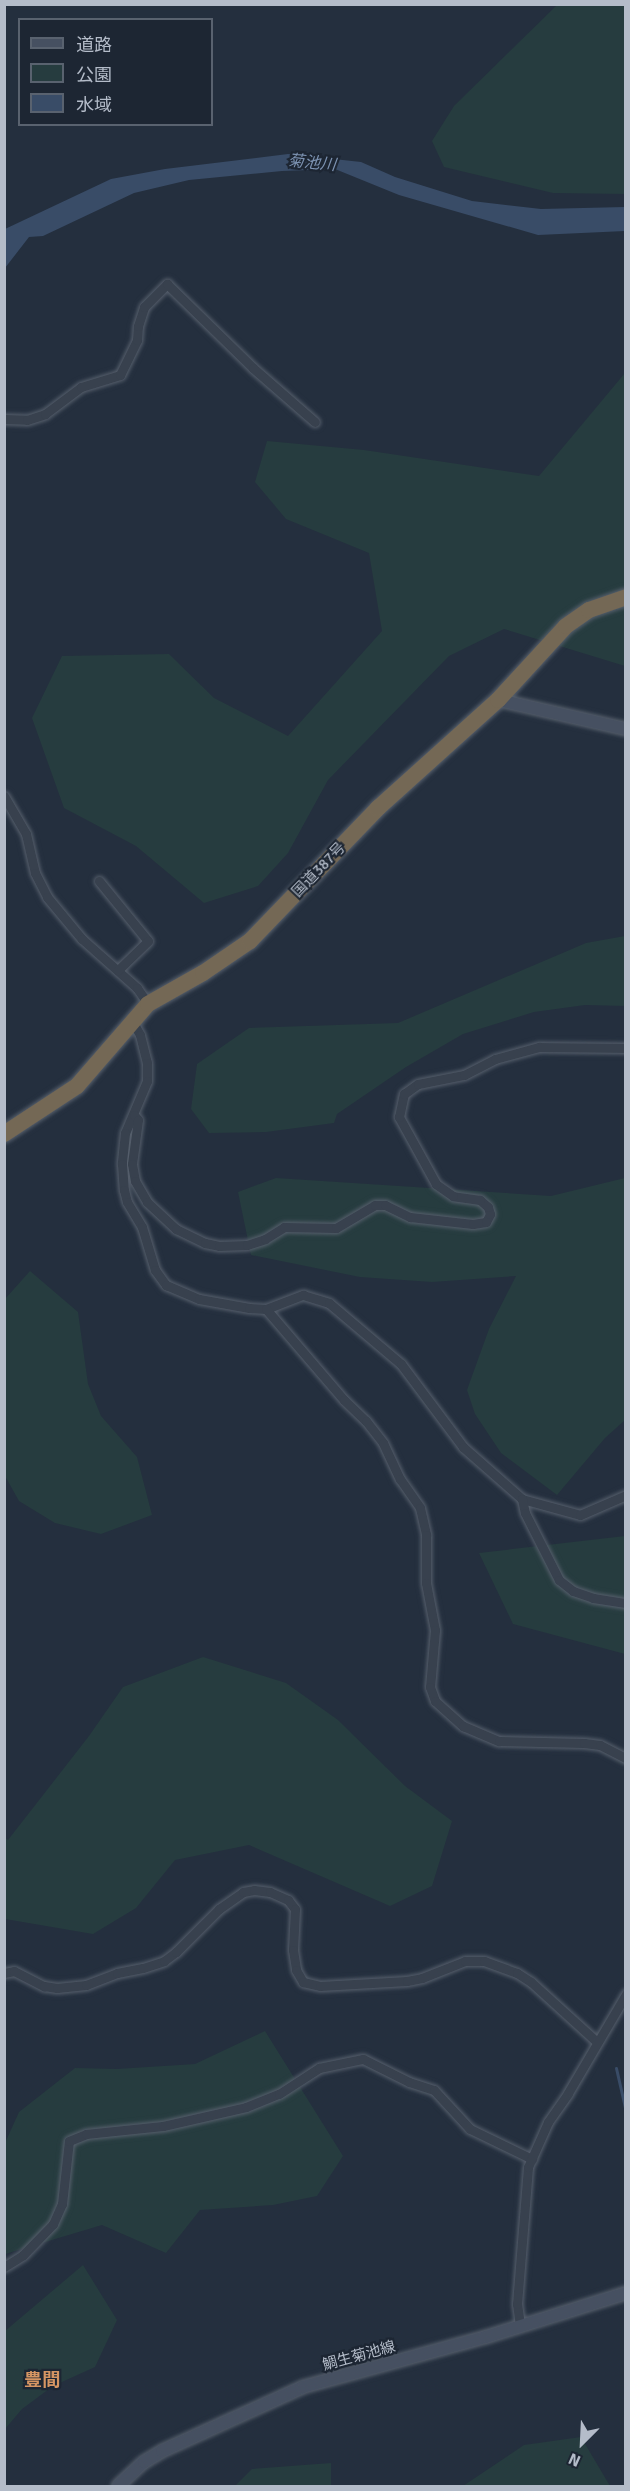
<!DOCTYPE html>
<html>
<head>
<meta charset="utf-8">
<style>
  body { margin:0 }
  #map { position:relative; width:630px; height:2491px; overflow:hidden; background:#242f3e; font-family:Signika,"Noto Sans JP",sans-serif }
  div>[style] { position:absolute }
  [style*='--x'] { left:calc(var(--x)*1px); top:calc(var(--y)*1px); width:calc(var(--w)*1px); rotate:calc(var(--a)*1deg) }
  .green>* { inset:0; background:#263c3f }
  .water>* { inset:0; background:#394c67 }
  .stream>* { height:3px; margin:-1.5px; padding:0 1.5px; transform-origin:1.5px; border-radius:1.5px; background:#394c67 }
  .roads { filter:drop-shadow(0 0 2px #565f6c) drop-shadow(0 0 2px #565f6c) }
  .street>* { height:9px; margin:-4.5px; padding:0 4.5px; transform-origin:4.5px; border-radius:4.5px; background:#38414e }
  .secondary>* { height:12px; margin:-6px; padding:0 6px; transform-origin:6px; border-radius:6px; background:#465061 }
  .highway>* { height:16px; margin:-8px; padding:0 8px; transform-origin:8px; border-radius:8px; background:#746855 }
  span { translate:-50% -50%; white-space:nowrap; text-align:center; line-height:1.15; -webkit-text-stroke:4.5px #1d2633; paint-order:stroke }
  .street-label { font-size:15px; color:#b4bcc9 }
  .water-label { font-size:16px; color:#7c92b1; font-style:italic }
  .quarter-label { font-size:18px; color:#d59563; font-weight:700 }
  .frame { position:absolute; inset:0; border:6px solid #b4bcc9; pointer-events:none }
  .legend { position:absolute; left:18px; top:18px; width:195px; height:108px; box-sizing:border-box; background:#1d2633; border:2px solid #59626f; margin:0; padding:8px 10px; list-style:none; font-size:18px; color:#b4bcc9 }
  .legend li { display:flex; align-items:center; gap:12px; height:30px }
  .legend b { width:30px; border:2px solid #59626f }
  .north { position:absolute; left:552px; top:2413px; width:60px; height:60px; -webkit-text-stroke:4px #1d2633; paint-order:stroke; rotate:204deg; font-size:16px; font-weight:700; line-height:24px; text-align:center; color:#b4bcc9 }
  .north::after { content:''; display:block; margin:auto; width:21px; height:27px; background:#b4bcc9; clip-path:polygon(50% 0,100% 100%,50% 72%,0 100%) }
</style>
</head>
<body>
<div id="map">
  <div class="green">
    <i style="clip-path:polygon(557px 5px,625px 5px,625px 194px,553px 193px,444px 167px,432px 141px,454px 106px)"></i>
    <i style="clip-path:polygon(625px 373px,625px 666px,504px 629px,449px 656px,328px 780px,288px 853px,258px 886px,204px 903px,136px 846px,64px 808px,32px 718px,62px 656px,169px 654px,214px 698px,288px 736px,382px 631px,369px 553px,286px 519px,255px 482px,267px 441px,364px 450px,539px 476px)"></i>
    <i style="clip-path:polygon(625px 936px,625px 1006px,585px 1005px,534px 1012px,463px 1034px,406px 1067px,337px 1114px,334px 1123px,266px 1132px,209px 1133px,191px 1109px,197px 1064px,249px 1028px,398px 1023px,586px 943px)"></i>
    <i style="clip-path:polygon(276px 1178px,551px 1196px,625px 1178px,625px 1420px,605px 1438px,557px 1495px,501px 1453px,475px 1414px,467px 1390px,489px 1329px,516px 1276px,432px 1282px,360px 1277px,251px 1255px,238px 1192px)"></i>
    <i style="clip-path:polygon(30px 1271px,78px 1312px,88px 1384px,101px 1416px,137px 1457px,152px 1515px,101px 1534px,55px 1523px,19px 1501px,5px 1476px,5px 1299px)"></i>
    <i style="clip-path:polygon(625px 1536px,625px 1654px,513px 1624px,479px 1553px)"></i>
    <i style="clip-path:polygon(203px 1657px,286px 1683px,338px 1720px,405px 1786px,452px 1821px,432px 1886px,390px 1906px,249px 1845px,175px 1860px,136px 1908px,93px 1934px,5px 1919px,5px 1838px,8px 1840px,89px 1736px,123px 1687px)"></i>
    <i style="clip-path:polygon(265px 2031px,343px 2156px,317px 2196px,273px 2205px,200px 2210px,166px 2253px,102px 2225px,5px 2254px,5px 2143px,19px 2112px,75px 2068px,117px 2069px,195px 2064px)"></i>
    <i style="clip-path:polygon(83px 2265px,117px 2320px,95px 2367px,53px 2386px,22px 2409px,5px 2429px,5px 2331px)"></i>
    <i style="clip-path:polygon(581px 2437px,610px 2486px,463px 2486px,524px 2445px)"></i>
    <i style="clip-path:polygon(331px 2463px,331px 2486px,235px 2486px,252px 2469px)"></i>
  </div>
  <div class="water">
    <i style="clip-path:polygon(288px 154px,361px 162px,395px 177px,472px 201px,541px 209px,625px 207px,625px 231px,538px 235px,399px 195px,335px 169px,282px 171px,189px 180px,134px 193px,43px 236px,29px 237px,5px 268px,5px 229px,111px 179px,165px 169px)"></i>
  </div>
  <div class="stream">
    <i style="--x:616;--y:2068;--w:45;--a:77.2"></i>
  </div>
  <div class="roads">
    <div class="street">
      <i style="--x:4;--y:419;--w:23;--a:2"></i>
      <i style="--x:27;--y:420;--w:19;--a:-18"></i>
      <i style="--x:45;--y:414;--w:45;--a:-36.9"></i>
      <i style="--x:81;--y:387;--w:41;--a:-17.1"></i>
      <i style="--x:120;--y:375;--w:39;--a:-64"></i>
      <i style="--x:137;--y:340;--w:14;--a:-86"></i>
      <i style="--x:138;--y:326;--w:20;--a:-72"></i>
      <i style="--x:144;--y:307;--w:33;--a:-45"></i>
      <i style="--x:167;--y:284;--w:120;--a:44.3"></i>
      <i style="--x:253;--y:368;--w:82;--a:41.1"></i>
      <i style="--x:4;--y:796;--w:44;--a:59.9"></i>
      <i style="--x:26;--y:834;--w:40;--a:77"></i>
      <i style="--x:35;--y:873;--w:27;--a:63"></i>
      <i style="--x:47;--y:897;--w:55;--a:50.2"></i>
      <i style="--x:82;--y:939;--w:74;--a:41.7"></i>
      <i style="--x:137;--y:988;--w:19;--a:55"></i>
      <i style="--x:99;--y:881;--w:77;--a:50.8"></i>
      <i style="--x:148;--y:941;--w:42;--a:136"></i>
      <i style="--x:132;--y:1021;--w:16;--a:60"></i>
      <i style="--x:140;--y:1035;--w:29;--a:76"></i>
      <i style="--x:147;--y:1063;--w:18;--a:90"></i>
      <i style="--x:147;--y:1081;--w:56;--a:112.9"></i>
      <i style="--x:125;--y:1133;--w:31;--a:96"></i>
      <i style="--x:122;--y:1164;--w:26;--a:86"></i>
      <i style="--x:124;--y:1190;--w:12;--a:76"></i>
      <i style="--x:127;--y:1202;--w:29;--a:59"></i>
      <i style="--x:142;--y:1227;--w:45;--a:73.2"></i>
      <i style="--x:155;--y:1270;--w:19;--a:54"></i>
      <i style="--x:166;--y:1285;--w:36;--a:23"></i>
      <i style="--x:199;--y:1299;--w:51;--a:10.2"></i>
      <i style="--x:249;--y:1308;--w:17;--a:3"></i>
      <i style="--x:266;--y:1309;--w:40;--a:-21"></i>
      <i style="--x:303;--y:1295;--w:27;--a:17"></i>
      <i style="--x:329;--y:1303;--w:94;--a:40.3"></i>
      <i style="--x:401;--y:1364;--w:104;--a:53.2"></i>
      <i style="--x:463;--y:1447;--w:79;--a:41.4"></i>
      <i style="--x:522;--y:1499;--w:60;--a:15.4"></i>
      <i style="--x:580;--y:1515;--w:50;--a:-23.5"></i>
      <i style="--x:134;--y:1115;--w:6;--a:51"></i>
      <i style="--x:138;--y:1120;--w:44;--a:97.8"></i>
      <i style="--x:132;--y:1164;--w:17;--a:80"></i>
      <i style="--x:135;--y:1181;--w:24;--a:60"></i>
      <i style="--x:147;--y:1202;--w:40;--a:43"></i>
      <i style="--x:176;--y:1229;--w:32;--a:26"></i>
      <i style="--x:205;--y:1243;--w:14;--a:12"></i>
      <i style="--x:219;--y:1246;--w:28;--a:-2"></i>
      <i style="--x:247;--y:1245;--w:19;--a:-18"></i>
      <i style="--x:265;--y:1239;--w:22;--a:-32"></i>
      <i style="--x:284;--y:1227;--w:52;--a:1.1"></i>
      <i style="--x:336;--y:1228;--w:45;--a:-30.5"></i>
      <i style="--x:375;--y:1205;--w:10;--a:0"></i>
      <i style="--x:385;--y:1205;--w:28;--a:26"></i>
      <i style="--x:410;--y:1217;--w:63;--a:6.3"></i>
      <i style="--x:473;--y:1224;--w:13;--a:-9"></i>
      <i style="--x:486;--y:1222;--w:9;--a:-63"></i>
      <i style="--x:490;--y:1214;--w:7;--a:-106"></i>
      <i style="--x:488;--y:1207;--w:11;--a:-139"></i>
      <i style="--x:480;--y:1200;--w:27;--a:-172"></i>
      <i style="--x:453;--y:1196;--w:21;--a:-145"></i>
      <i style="--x:436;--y:1184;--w:77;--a:-118.9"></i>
      <i style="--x:399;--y:1117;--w:24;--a:-78"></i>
      <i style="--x:404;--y:1094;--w:17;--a:-36"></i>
      <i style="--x:418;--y:1084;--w:47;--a:-11.1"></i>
      <i style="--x:464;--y:1075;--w:35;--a:-27"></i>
      <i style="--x:495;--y:1059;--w:46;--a:-15.3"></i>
      <i style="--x:539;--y:1047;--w:87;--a:0.7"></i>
      <i style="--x:266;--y:1309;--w:120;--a:49.4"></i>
      <i style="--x:344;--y:1400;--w:30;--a:44"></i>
      <i style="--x:366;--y:1421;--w:28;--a:52"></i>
      <i style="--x:383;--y:1443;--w:40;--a:65"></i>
      <i style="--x:400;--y:1479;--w:35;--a:55"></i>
      <i style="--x:420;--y:1508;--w:28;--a:77"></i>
      <i style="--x:426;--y:1535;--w:48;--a:90"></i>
      <i style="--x:426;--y:1583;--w:48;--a:79.2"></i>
      <i style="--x:435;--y:1630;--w:57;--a:95"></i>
      <i style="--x:430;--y:1687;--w:15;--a:70"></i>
      <i style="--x:435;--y:1701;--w:38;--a:42"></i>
      <i style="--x:463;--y:1726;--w:39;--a:23"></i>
      <i style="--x:499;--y:1741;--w:85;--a:1.3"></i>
      <i style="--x:584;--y:1743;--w:16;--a:7"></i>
      <i style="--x:600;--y:1745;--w:29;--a:27"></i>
      <i style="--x:522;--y:1499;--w:14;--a:78"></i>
      <i style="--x:525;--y:1513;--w:75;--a:63.1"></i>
      <i style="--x:559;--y:1580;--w:18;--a:38"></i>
      <i style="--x:573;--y:1591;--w:21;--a:19"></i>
      <i style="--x:593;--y:1598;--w:33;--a:9"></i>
      <i style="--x:4;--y:1973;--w:10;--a:-11"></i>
      <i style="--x:14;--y:1971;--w:34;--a:27"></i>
      <i style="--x:44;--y:1986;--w:13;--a:9"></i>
      <i style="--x:57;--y:1988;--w:29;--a:-6"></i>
      <i style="--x:86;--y:1985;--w:33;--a:-21"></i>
      <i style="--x:117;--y:1973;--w:26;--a:-11"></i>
      <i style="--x:143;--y:1968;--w:22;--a:-18"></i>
      <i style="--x:164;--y:1961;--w:15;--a:-37"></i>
      <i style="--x:176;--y:1952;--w:61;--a:-45"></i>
      <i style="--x:219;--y:1909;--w:29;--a:-35"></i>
      <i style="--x:243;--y:1892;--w:11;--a:-10"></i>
      <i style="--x:254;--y:1890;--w:16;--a:7"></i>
      <i style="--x:270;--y:1892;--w:20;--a:24"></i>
      <i style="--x:288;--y:1900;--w:11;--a:52"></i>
      <i style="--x:295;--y:1909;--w:41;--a:92.8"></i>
      <i style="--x:293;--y:1950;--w:20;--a:81"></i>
      <i style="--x:296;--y:1970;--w:14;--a:60"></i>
      <i style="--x:303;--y:1982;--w:17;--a:13"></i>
      <i style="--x:320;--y:1986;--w:87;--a:-3.3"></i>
      <i style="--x:407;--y:1981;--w:15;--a:-11"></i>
      <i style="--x:422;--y:1978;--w:46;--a:-21.6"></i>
      <i style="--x:465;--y:1961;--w:19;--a:0"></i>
      <i style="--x:484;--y:1961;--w:35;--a:20"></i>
      <i style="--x:517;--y:1973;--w:17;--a:33"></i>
      <i style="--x:531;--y:1982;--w:89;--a:42.3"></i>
      <i style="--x:4;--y:2267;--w:22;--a:-32"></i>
      <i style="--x:23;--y:2255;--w:43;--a:-45.9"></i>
      <i style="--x:53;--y:2224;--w:22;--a:-66"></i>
      <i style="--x:62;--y:2204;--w:63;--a:-83.7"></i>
      <i style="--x:69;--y:2141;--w:18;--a:-22"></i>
      <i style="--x:86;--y:2134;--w:77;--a:-5.9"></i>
      <i style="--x:163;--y:2126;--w:85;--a:-12.9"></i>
      <i style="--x:246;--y:2107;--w:35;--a:-22"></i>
      <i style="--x:279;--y:2094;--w:48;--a:-33"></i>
      <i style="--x:319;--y:2068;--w:45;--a:-11.6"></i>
      <i style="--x:363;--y:2059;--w:51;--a:26.6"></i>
      <i style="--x:409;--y:2082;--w:26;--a:18"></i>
      <i style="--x:434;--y:2090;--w:53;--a:47.3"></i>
      <i style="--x:470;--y:2129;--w:69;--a:25.8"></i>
      <i style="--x:520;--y:2325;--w:21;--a:-98"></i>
      <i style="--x:517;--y:2304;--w:137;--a:-85.4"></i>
      <i style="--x:528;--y:2167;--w:49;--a:-66"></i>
      <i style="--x:548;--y:2122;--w:35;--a:-55"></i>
      <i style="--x:568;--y:2093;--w:115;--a:-59.6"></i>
    </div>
    <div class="secondary">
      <i style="--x:498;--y:700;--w:131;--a:12.8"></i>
      <i style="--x:118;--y:2486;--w:35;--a:-43"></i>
      <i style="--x:144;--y:2462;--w:21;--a:-31"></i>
      <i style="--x:162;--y:2451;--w:155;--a:-24.4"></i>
      <i style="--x:303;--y:2387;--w:190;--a:-15.3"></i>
      <i style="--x:486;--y:2337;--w:147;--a:-17.4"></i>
    </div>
    <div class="highway">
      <i style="--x:4;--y:1134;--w:87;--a:-33.3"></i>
      <i style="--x:77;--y:1086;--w:108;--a:-49.1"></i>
      <i style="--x:148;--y:1004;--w:63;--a:-29.4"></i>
      <i style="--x:203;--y:973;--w:57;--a:-34.2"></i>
      <i style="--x:250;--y:941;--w:185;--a:-46.1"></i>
      <i style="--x:378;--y:808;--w:161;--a:-42"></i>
      <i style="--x:498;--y:700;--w:100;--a:-47.4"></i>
      <i style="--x:566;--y:626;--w:28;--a:-35"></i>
      <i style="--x:589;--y:610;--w:39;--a:-19"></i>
    </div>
  </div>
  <div class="street-label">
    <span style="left:319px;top:870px;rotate:-46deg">国道387号</span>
    <span style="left:359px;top:2356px;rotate:-15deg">鯛生菊池線</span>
  </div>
  <div class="water-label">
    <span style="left:312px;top:163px;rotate:6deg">菊池川</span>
  </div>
  <div class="quarter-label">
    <span style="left:42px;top:2380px">豊間</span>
  </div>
  <div class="frame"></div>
  <ul class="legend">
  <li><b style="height:8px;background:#465061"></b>道路</li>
  <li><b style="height:16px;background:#263c3f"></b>公園</li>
  <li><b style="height:16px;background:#394c67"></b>水域</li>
  </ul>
  <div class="north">N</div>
</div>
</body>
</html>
